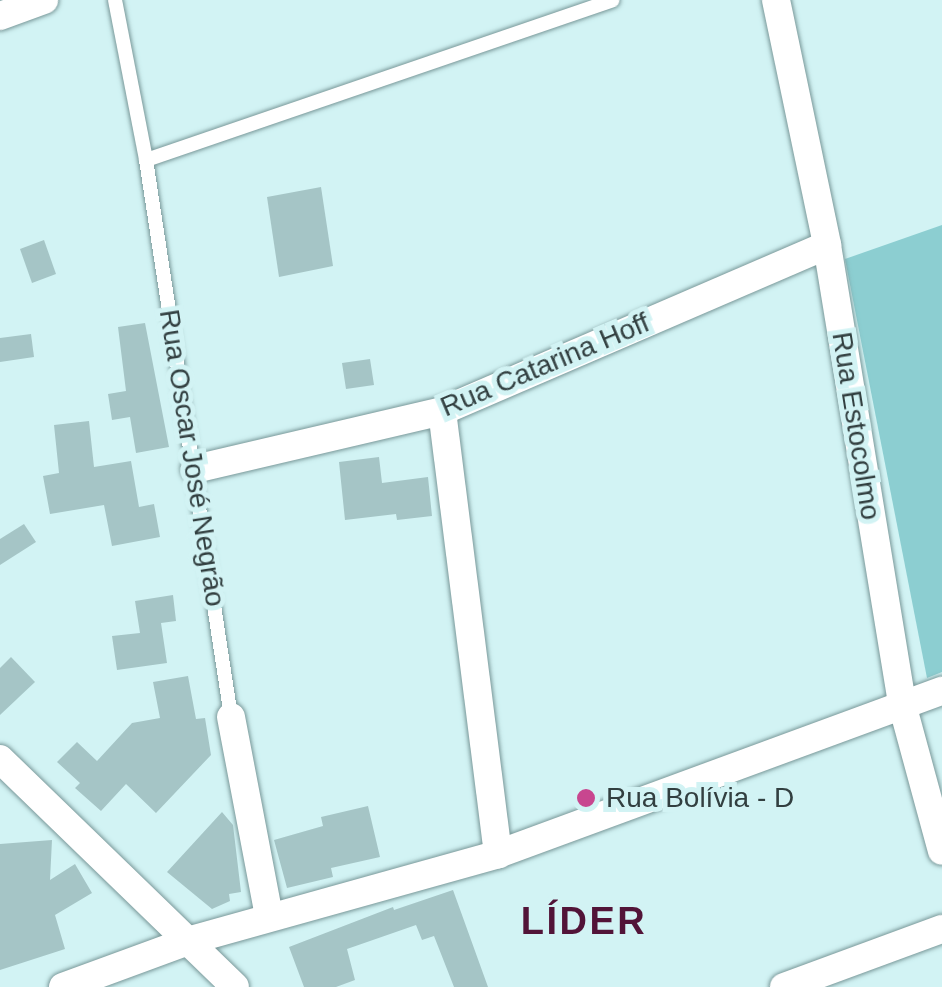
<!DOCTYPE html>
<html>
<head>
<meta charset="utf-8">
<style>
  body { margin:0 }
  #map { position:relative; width:942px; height:987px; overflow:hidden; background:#d2f3f4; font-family:Arial,sans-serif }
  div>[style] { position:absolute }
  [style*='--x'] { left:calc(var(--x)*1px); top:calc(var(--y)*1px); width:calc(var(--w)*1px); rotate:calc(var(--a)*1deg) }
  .green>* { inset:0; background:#8cced1 }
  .building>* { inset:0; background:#a5c5c6 }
  .roads { filter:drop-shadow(0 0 2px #799899) drop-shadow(0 0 2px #799899) }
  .lane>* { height:14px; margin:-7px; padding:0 7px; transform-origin:7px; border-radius:7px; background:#fff }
  .street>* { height:28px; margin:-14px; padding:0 14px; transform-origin:14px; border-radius:14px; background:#fff }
  .dots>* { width:28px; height:28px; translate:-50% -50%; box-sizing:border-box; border:5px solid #d2f3f4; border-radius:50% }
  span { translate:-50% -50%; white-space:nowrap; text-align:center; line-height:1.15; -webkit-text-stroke:10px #d2f3f4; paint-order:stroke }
  .street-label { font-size:28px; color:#323f40 }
  .poi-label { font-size:28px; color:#323f40 }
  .left { translate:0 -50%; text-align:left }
  .district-label { font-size:38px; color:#521438; font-weight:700; letter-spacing:2.5px }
</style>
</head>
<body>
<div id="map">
  <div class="green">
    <i style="clip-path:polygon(942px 225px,942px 672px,927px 678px,845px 259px)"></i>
  </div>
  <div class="building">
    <i style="clip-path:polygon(321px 187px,333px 266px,279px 277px,267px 197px)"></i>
    <i style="clip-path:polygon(44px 240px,56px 274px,32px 283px,20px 249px)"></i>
    <i style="clip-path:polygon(145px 323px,169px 447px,136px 453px,130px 417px,112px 420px,108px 394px,126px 391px,118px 327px)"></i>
    <i style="clip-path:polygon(31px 334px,34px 357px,0 362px,0 338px)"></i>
    <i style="clip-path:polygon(370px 359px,374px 385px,346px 389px,342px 363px)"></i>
    <i style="clip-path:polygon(89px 421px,94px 467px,131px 461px,139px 507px,154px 504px,160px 537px,112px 546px,104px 505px,50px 514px,43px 476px,59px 473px,54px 425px)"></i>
    <i style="clip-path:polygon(379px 457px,382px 483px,428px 477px,432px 516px,397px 520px,396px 514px,345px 520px,339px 462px)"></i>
    <i style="clip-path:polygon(24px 524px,36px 542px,0 565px,0 539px)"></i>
    <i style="clip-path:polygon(173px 595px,176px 621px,161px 623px,167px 663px,117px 670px,112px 636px,140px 633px,135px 601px)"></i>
    <i style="clip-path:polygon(11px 657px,35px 682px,0 715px,0 668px)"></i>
    <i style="clip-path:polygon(188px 676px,196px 719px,205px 718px,211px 755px,156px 813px,126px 784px,101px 811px,75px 788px,80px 783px,57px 762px,77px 742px,97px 761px,132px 723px,160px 718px,153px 682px)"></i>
    <i style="clip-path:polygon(368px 806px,380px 857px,331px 868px,333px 877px,287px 888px,274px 840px,323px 826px,321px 817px)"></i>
    <i style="clip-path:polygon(222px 812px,233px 825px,241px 892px,229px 894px,230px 901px,212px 909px,167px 872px)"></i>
    <i style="clip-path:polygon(52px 840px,50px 880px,75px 864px,92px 893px,55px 915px,65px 949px,0 970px,0 844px)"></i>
    <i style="clip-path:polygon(453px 890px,488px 987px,454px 987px,434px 936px,422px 940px,416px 925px,347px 949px,355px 980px,336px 987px,304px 987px,289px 947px,393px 907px,394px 910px)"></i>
  </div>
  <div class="roads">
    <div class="lane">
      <i style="--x:115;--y:0;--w:163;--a:79"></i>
      <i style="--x:146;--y:160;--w:563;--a:81.32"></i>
      <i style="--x:146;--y:160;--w:493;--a:-18.9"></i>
    </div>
    <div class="street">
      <i style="--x:776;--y:0;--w:250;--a:78.2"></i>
      <i style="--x:827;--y:245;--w:465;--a:80.7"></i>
      <i style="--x:902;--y:704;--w:152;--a:74.8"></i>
      <i style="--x:0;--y:16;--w:47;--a:-20"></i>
      <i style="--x:442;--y:411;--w:447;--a:82.8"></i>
      <i style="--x:195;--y:469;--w:254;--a:-13.2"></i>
      <i style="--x:442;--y:411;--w:419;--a:-23.3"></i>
      <i style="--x:231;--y:717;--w:203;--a:79.2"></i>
      <i style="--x:0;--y:759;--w:327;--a:44.1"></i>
      <i style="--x:63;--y:987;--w:136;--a:-20.2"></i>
      <i style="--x:191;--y:940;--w:319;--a:-15.6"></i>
      <i style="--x:498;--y:854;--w:473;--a:-20.2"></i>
      <i style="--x:784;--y:987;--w:168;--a:-20.2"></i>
    </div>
  </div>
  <div class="dots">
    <i style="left:586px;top:798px;background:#c8468f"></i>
  </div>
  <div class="street-label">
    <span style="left:545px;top:365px;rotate:-23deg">Rua Catarina Hoff</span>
    <span style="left:856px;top:426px;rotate:81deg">Rua Estocolmo</span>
    <span style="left:192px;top:458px;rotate:81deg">Rua Oscar José Negrão</span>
  </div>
  <div class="poi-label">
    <span class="left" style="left:606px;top:798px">Rua Bolívia - D</span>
  </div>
  <div class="district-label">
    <span style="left:584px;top:922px">LÍDER</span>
  </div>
</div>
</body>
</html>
